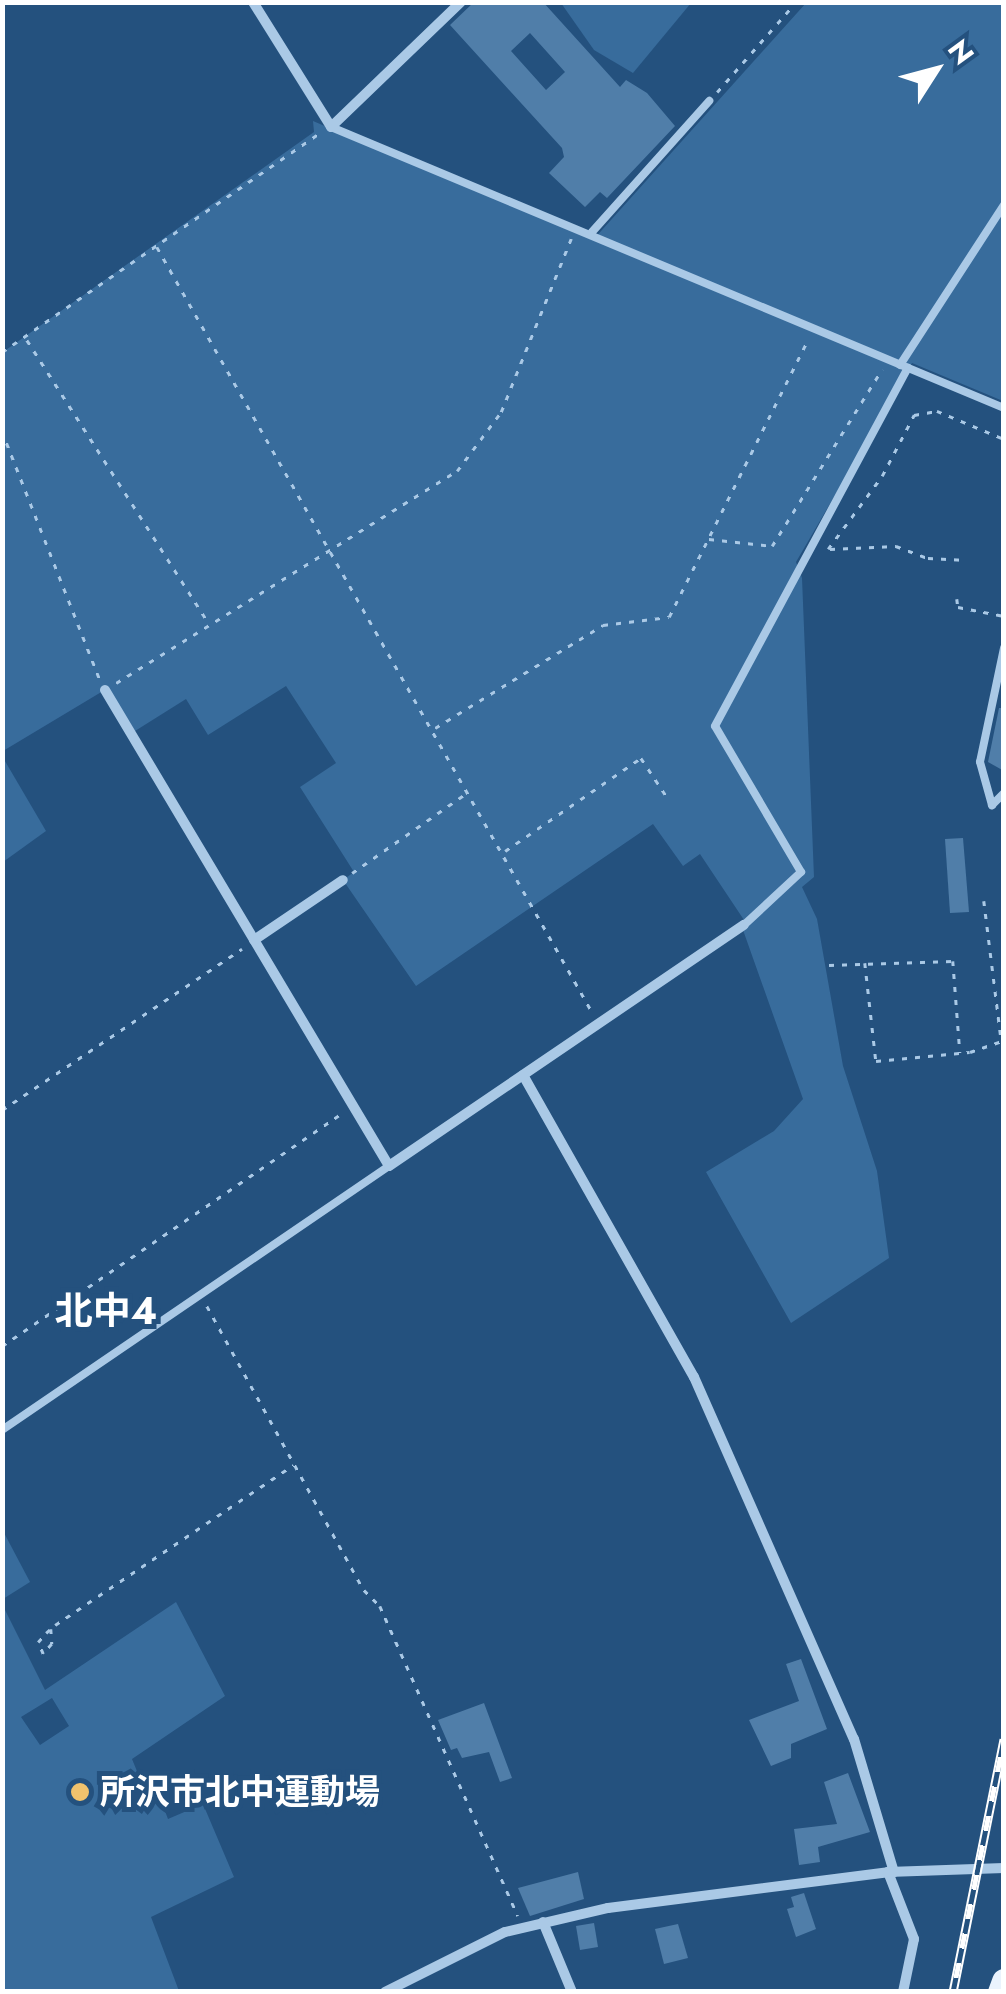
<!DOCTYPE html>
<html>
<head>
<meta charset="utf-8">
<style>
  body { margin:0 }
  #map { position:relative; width:1006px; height:1994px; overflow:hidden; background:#24517e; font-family:Jost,"Noto Sans JP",sans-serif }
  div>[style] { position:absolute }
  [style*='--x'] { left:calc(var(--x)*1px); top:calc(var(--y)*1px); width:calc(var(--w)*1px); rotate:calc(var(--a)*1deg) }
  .green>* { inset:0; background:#386c9c }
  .building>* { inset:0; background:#507ea9 }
  .path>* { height:2.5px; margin-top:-1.25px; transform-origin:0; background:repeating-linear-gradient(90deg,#aac9e6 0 5px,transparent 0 13px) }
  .service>* { height:8px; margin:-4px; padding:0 4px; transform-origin:4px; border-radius:4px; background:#aac9e6 }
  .minor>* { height:10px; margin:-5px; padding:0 5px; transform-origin:5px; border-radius:5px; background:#aac9e6 }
  .primary>* { height:25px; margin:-12.5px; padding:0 12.5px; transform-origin:12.5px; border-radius:12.5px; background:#eaf3fd }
  .rail>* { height:9px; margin-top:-4.5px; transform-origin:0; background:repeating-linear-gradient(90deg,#24517e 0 15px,#fff 0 30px); box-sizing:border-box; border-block:2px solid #fff }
  .dots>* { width:28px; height:28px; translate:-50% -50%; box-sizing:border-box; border:5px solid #24517e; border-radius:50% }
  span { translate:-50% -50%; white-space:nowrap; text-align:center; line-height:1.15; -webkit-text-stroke:10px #24517e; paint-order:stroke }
  .poi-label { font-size:35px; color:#fff; font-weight:700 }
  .left { translate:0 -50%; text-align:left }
  .neighbourhood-label { font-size:38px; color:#fff; font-weight:700 }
  .frame { position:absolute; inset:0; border:5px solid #fff; pointer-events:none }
  .north { position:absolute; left:886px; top:20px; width:100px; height:100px; -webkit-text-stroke:8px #24517e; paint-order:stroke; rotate:54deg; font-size:28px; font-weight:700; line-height:40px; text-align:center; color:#fff }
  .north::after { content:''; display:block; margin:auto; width:35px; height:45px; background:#fff; clip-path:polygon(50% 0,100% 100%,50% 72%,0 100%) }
</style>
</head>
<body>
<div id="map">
  <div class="green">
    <i style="clip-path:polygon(561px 3px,691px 3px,633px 73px,594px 50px)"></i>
    <i style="clip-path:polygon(806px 3px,1003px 3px,1003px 401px,912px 363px,796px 562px,802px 578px,814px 877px,802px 887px,817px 919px,843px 1066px,877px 1171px,889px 1258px,791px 1323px,706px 1172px,774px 1131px,803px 1099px,743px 930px,748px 926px,700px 854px,683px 866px,653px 824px,416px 986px,343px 880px,354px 872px,300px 787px,336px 763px,286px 686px,208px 735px,186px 699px,135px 731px,108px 688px,3px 751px,3px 352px,314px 132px,313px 121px,593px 240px)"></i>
    <i style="clip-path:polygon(2px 756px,46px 831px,3px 862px,2px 862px)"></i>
    <i style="clip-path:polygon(2px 1529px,30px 1582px,3px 1599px,2px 1599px)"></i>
    <i style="clip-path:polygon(evenodd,176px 1602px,225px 1696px,132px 1759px,141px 1781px,152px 1777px,168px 1819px,203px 1804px,234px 1877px,151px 1917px,179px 1991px,3px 1991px,3px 1606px,45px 1690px,176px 1602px,52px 1698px,69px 1726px,40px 1745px,21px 1717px,52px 1698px)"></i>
  </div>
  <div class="building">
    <i style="clip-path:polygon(evenodd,474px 2px,543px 2px,620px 87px,626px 80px,647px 93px,675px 126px,607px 198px,600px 192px,585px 207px,549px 173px,564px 157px,562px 148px,450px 25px,474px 2px,530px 33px,565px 72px,546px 90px,511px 51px,530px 33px)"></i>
    <i style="clip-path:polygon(999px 708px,1004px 708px,1004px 771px,988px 762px)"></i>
    <i style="clip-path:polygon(963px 838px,969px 912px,950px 913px,945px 839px)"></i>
    <i style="clip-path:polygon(801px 1659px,827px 1729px,791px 1744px,791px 1758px,771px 1766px,749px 1720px,799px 1701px,786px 1664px)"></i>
    <i style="clip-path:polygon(484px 1703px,512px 1778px,500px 1782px,489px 1752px,462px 1758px,457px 1748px,451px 1750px,438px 1720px)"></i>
    <i style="clip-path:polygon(848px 1773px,870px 1832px,818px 1847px,820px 1862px,799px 1865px,794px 1829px,837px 1824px,824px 1782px)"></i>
    <i style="clip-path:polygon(578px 1872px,584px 1899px,530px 1916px,518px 1888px)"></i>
    <i style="clip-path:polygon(804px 1893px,816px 1929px,796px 1937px,787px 1909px,794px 1907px,791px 1897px)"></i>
    <i style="clip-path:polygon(594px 1923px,598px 1947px,580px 1950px,576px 1926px)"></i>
    <i style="clip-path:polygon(678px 1924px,688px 1958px,664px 1964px,655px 1929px)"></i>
  </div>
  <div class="path">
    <i style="--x:717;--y:92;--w:120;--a:-48.7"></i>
    <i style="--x:157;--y:247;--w:878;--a:60.37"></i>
    <i style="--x:27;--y:340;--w:337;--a:57.3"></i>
    <i style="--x:2;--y:352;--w:384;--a:-34.6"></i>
    <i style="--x:2;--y:431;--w:268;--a:68.5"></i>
    <i style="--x:709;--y:539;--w:63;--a:6.3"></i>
    <i style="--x:772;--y:546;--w:208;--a:-58.1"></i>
    <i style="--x:828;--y:549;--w:91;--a:-53.5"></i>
    <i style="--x:882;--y:476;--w:69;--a:-62.3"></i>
    <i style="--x:914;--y:415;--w:23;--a:-10"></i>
    <i style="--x:937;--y:411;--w:73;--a:22.7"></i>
    <i style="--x:830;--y:549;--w:66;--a:-2.6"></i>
    <i style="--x:896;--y:546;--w:34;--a:21"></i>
    <i style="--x:928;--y:558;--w:39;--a:3"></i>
    <i style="--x:957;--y:599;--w:8;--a:83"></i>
    <i style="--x:958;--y:607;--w:47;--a:11.1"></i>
    <i style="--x:116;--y:683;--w:402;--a:-31.9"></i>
    <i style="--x:457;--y:471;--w:74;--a:-53.3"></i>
    <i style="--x:501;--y:412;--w:187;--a:-68"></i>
    <i style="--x:435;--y:728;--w:197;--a:-31.5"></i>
    <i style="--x:603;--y:625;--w:66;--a:-6.9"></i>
    <i style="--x:669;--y:617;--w:309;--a:-63.4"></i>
    <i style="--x:505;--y:851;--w:165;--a:-34.4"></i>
    <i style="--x:641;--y:758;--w:50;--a:56.3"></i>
    <i style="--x:352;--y:873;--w:141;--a:-34.9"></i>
    <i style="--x:984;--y:901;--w:138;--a:82.9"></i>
    <i style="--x:865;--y:963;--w:99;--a:83.6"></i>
    <i style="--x:876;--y:1061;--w:94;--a:-5.5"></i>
    <i style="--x:970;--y:1052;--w:36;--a:-19"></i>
    <i style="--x:829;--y:965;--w:124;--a:-1.8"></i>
    <i style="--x:953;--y:961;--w:92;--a:85.6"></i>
    <i style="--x:2;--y:1110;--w:289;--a:-33.9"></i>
    <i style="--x:207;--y:1306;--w:325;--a:61.1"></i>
    <i style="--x:364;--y:1590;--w:23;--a:45"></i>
    <i style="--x:380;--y:1606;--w:339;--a:66"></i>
    <i style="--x:2;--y:1346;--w:414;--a:-34.4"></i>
    <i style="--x:51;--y:1629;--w:15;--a:86"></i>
    <i style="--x:52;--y:1644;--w:13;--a:132"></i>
    <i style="--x:43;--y:1654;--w:13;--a:-113"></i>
    <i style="--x:38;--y:1642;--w:12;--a:-48"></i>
    <i style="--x:46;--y:1633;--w:12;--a:-42"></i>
    <i style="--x:55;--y:1625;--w:287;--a:-33.9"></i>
  </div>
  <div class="service">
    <i style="--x:331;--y:127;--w:729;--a:22.66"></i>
    <i style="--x:592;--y:232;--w:176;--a:-48.2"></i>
    <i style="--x:900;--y:365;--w:191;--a:-57"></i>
    <i style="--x:1004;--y:648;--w:116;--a:101.9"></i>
    <i style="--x:980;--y:762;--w:45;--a:74.4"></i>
    <i style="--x:992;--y:805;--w:17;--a:-45"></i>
    <i style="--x:744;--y:925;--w:78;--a:-42.9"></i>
    <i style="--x:801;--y:872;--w:169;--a:-120.5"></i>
    <i style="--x:715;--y:726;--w:407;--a:-61.7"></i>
    <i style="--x:2;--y:1430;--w:468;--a:-34.3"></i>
  </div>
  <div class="minor">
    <i style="--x:253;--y:2;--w:147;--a:58"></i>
    <i style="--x:331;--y:127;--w:180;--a:-43.9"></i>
    <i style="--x:105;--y:690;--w:554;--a:59.18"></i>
    <i style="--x:389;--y:1166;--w:429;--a:-34.2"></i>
    <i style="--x:254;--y:940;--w:107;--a:-34"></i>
    <i style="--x:523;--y:1075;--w:347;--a:60.5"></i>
    <i style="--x:694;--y:1377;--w:396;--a:66.2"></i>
    <i style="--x:854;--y:1739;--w:139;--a:73.3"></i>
    <i style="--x:888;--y:1872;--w:72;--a:68.8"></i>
    <i style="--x:914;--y:1939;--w:54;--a:101.7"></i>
    <i style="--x:543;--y:1922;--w:76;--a:67.5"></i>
    <i style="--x:385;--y:1992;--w:134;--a:-26.6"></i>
    <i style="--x:505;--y:1932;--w:106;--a:-13.1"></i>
    <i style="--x:608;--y:1908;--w:282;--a:-7.3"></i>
    <i style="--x:888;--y:1872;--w:116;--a:-2"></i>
  </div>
  <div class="primary">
    <i style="--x:1000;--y:1992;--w:12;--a:-70"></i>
  </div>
  <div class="rail">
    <i style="--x:953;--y:1992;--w:258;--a:-78.6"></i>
  </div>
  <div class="dots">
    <i style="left:80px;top:1792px;background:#f0c26d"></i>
  </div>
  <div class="poi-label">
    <span class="left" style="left:100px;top:1792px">所沢市北中運動場</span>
  </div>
  <div class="neighbourhood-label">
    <span style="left:106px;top:1311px">北中4</span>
  </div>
  <div class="frame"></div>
  <div class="north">N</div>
</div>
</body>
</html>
